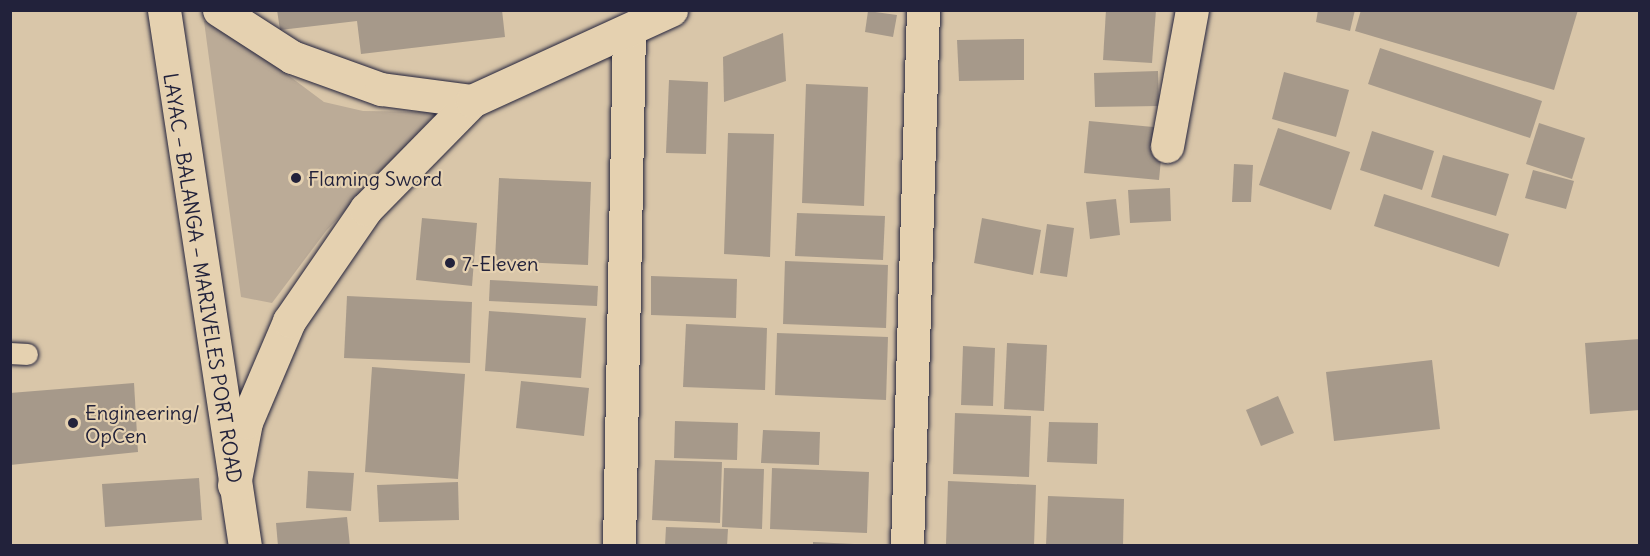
<!DOCTYPE html>
<html>
<head>
<meta charset="utf-8">
<style>
  body { margin:0 }
  #map { position:relative; width:1650px; height:556px; overflow:hidden; background:#d9c6a9; font-family:Delius,sans-serif }
  div>[style] { position:absolute }
  [style*='--x'] { left:calc(var(--x)*1px); top:calc(var(--y)*1px); width:calc(var(--w)*1px); rotate:calc(var(--a)*1deg) }
  .green>* { inset:0; background:#bbab97 }
  .building>* { inset:0; background:#a6998a }
  .roads { filter:drop-shadow(0 0 2px #22223b) drop-shadow(0 0 2px #22223b) }
  .service>* { height:21px; margin:-10.5px; padding:0 10.5px; transform-origin:10.5px; border-radius:10.5px; background:#e5d1b0 }
  .minor>* { height:33px; margin:-16.5px; padding:0 16.5px; transform-origin:16.5px; border-radius:16.5px; background:#e5d1b0 }
  .secondary>* { height:33px; margin:-16.5px; padding:0 16.5px; transform-origin:16.5px; border-radius:16.5px; background:#e5d1b0 }
  .dots>* { width:16px; height:16px; translate:-50% -50%; box-sizing:border-box; border:3px solid #e5d1b0; border-radius:50% }
  span { translate:-50% -50%; white-space:nowrap; text-align:center; line-height:1.15; -webkit-text-stroke:4.5px #e5d1b0; paint-order:stroke }
  .poi-label { font-size:20px; color:#22223b }
  .left { translate:0 -50%; text-align:left }
  .street-label { font-size:20px; color:#22223b }
  .frame { position:absolute; inset:0; border:12px solid #22223b; pointer-events:none }
</style>
</head>
<body>
<div id="map">
  <div class="green">
    <i style="clip-path:polygon(204px 21px,218px 23px,324px 102px,363px 111px,438px 112px,326px 231px,272px 303px,241px 297px)"></i>
  </div>
  <div class="building">
    <i style="clip-path:polygon(277px 10px,502px 10px,505px 37px,361px 54px,357px 21px,280px 30px)"></i>
    <i style="clip-path:polygon(1106px 10px,1156px 10px,1152px 63px,1103px 60px)"></i>
    <i style="clip-path:polygon(1318px 10px,1355px 10px,1350px 31px,1316px 22px)"></i>
    <i style="clip-path:polygon(1361px 10px,1578px 10px,1554px 90px,1355px 31px)"></i>
    <i style="clip-path:polygon(868px 11px,897px 15px,893px 37px,865px 32px)"></i>
    <i style="clip-path:polygon(783px 33px,786px 81px,724px 102px,723px 57px)"></i>
    <i style="clip-path:polygon(1024px 39px,1024px 80px,959px 81px,957px 40px)"></i>
    <i style="clip-path:polygon(1380px 48px,1542px 101px,1530px 138px,1368px 84px)"></i>
    <i style="clip-path:polygon(1158px 71px,1159px 106px,1095px 107px,1094px 73px)"></i>
    <i style="clip-path:polygon(1284px 72px,1349px 90px,1336px 137px,1272px 119px)"></i>
    <i style="clip-path:polygon(669px 80px,708px 82px,706px 154px,666px 153px)"></i>
    <i style="clip-path:polygon(806px 84px,868px 87px,864px 206px,802px 203px)"></i>
    <i style="clip-path:polygon(1089px 121px,1164px 128px,1159px 180px,1084px 173px)"></i>
    <i style="clip-path:polygon(1539px 123px,1585px 138px,1572px 179px,1526px 164px)"></i>
    <i style="clip-path:polygon(1278px 128px,1350px 152px,1331px 210px,1259px 185px)"></i>
    <i style="clip-path:polygon(1372px 131px,1434px 151px,1422px 190px,1360px 170px)"></i>
    <i style="clip-path:polygon(728px 133px,774px 134px,770px 257px,724px 254px)"></i>
    <i style="clip-path:polygon(1443px 155px,1509px 174px,1496px 216px,1431px 197px)"></i>
    <i style="clip-path:polygon(1234px 164px,1253px 165px,1251px 202px,1232px 202px)"></i>
    <i style="clip-path:polygon(1533px 170px,1574px 181px,1566px 209px,1525px 198px)"></i>
    <i style="clip-path:polygon(499px 178px,591px 182px,588px 265px,495px 261px)"></i>
    <i style="clip-path:polygon(1170px 188px,1171px 221px,1130px 223px,1128px 190px)"></i>
    <i style="clip-path:polygon(1384px 194px,1509px 234px,1499px 267px,1374px 226px)"></i>
    <i style="clip-path:polygon(1116px 199px,1120px 235px,1090px 239px,1086px 202px)"></i>
    <i style="clip-path:polygon(797px 213px,885px 216px,883px 260px,795px 256px)"></i>
    <i style="clip-path:polygon(422px 218px,477px 223px,472px 286px,416px 280px)"></i>
    <i style="clip-path:polygon(982px 218px,1041px 230px,1033px 275px,974px 263px)"></i>
    <i style="clip-path:polygon(1047px 224px,1074px 228px,1067px 277px,1040px 273px)"></i>
    <i style="clip-path:polygon(785px 261px,888px 265px,886px 328px,783px 324px)"></i>
    <i style="clip-path:polygon(651px 276px,737px 279px,736px 318px,651px 315px)"></i>
    <i style="clip-path:polygon(490px 280px,598px 286px,597px 306px,489px 301px)"></i>
    <i style="clip-path:polygon(347px 296px,472px 302px,470px 363px,344px 358px)"></i>
    <i style="clip-path:polygon(489px 311px,586px 318px,581px 378px,485px 371px)"></i>
    <i style="clip-path:polygon(686px 324px,767px 328px,765px 390px,683px 387px)"></i>
    <i style="clip-path:polygon(777px 333px,888px 337px,886px 400px,775px 395px)"></i>
    <i style="clip-path:polygon(1640px 339px,1640px 410px,1590px 414px,1585px 343px)"></i>
    <i style="clip-path:polygon(1007px 343px,1047px 345px,1044px 411px,1004px 409px)"></i>
    <i style="clip-path:polygon(963px 346px,995px 348px,993px 406px,961px 405px)"></i>
    <i style="clip-path:polygon(1432px 360px,1440px 429px,1334px 441px,1326px 372px)"></i>
    <i style="clip-path:polygon(372px 367px,465px 374px,458px 479px,365px 472px)"></i>
    <i style="clip-path:polygon(521px 381px,589px 388px,584px 436px,516px 428px)"></i>
    <i style="clip-path:polygon(134px 383px,138px 452px,10px 465px,10px 393px)"></i>
    <i style="clip-path:polygon(1278px 396px,1294px 433px,1261px 446px,1246px 410px)"></i>
    <i style="clip-path:polygon(955px 413px,1031px 416px,1029px 477px,953px 474px)"></i>
    <i style="clip-path:polygon(675px 421px,738px 423px,737px 460px,674px 458px)"></i>
    <i style="clip-path:polygon(1049px 422px,1098px 423px,1097px 464px,1047px 462px)"></i>
    <i style="clip-path:polygon(763px 430px,820px 432px,819px 465px,761px 463px)"></i>
    <i style="clip-path:polygon(655px 460px,722px 462px,720px 523px,652px 520px)"></i>
    <i style="clip-path:polygon(724px 468px,764px 469px,762px 529px,722px 527px)"></i>
    <i style="clip-path:polygon(772px 468px,869px 472px,867px 533px,770px 529px)"></i>
    <i style="clip-path:polygon(308px 471px,354px 473px,351px 511px,306px 508px)"></i>
    <i style="clip-path:polygon(199px 478px,202px 520px,105px 527px,102px 484px)"></i>
    <i style="clip-path:polygon(948px 481px,1036px 485px,1034px 546px,946px 544px)"></i>
    <i style="clip-path:polygon(458px 482px,459px 520px,379px 522px,377px 485px)"></i>
    <i style="clip-path:polygon(1048px 496px,1124px 499px,1123px 546px,1046px 546px)"></i>
    <i style="clip-path:polygon(347px 517px,350px 546px,278px 546px,276px 523px)"></i>
    <i style="clip-path:polygon(666px 527px,728px 529px,727px 546px,665px 546px)"></i>
    <i style="clip-path:polygon(813px 542px,854px 544px,854px 546px,813px 546px)"></i>
  </div>
  <div class="roads">
    <div class="service">
      <i style="--x:10;--y:353;--w:17;--a:3"></i>
    </div>
    <div class="minor">
      <i style="--x:1167;--y:146;--w:138;--a:-79.6"></i>
      <i style="--x:619;--y:546;--w:515;--a:-88.89"></i>
      <i style="--x:907;--y:546;--w:536;--a:-88.29"></i>
    </div>
    <div class="secondary">
      <i style="--x:164;--y:10;--w:542;--a:81.41"></i>
      <i style="--x:219;--y:10;--w:87;--a:32.8"></i>
      <i style="--x:292;--y:57;--w:95;--a:19.8"></i>
      <i style="--x:381;--y:89;--w:92;--a:7.5"></i>
      <i style="--x:234;--y:485;--w:64;--a:-79.2"></i>
      <i style="--x:246;--y:422;--w:110;--a:-66.9"></i>
      <i style="--x:289;--y:321;--w:136;--a:-55.5"></i>
      <i style="--x:366;--y:209;--w:151;--a:-45.5"></i>
      <i style="--x:472;--y:101;--w:219;--a:-24.6"></i>
    </div>
  </div>
  <div class="dots">
    <i style="left:296px;top:178px;background:#22223b"></i>
    <i style="left:450px;top:263px;background:#22223b"></i>
    <i style="left:73px;top:423px;background:#22223b"></i>
  </div>
  <div class="poi-label">
    <span class="left" style="left:308px;top:178px">Flaming Sword</span>
    <span class="left" style="left:462px;top:263px">7-Eleven</span>
    <span class="left" style="left:85px;top:424px">Engineering/<br>OpCen</span>
  </div>
  <div class="street-label">
    <span style="left:203px;top:278px;rotate:81deg">LAYAC – BALANGA – MARIVELES PORT ROAD</span>
  </div>
  <div class="frame"></div>
</div>
</body>
</html>
